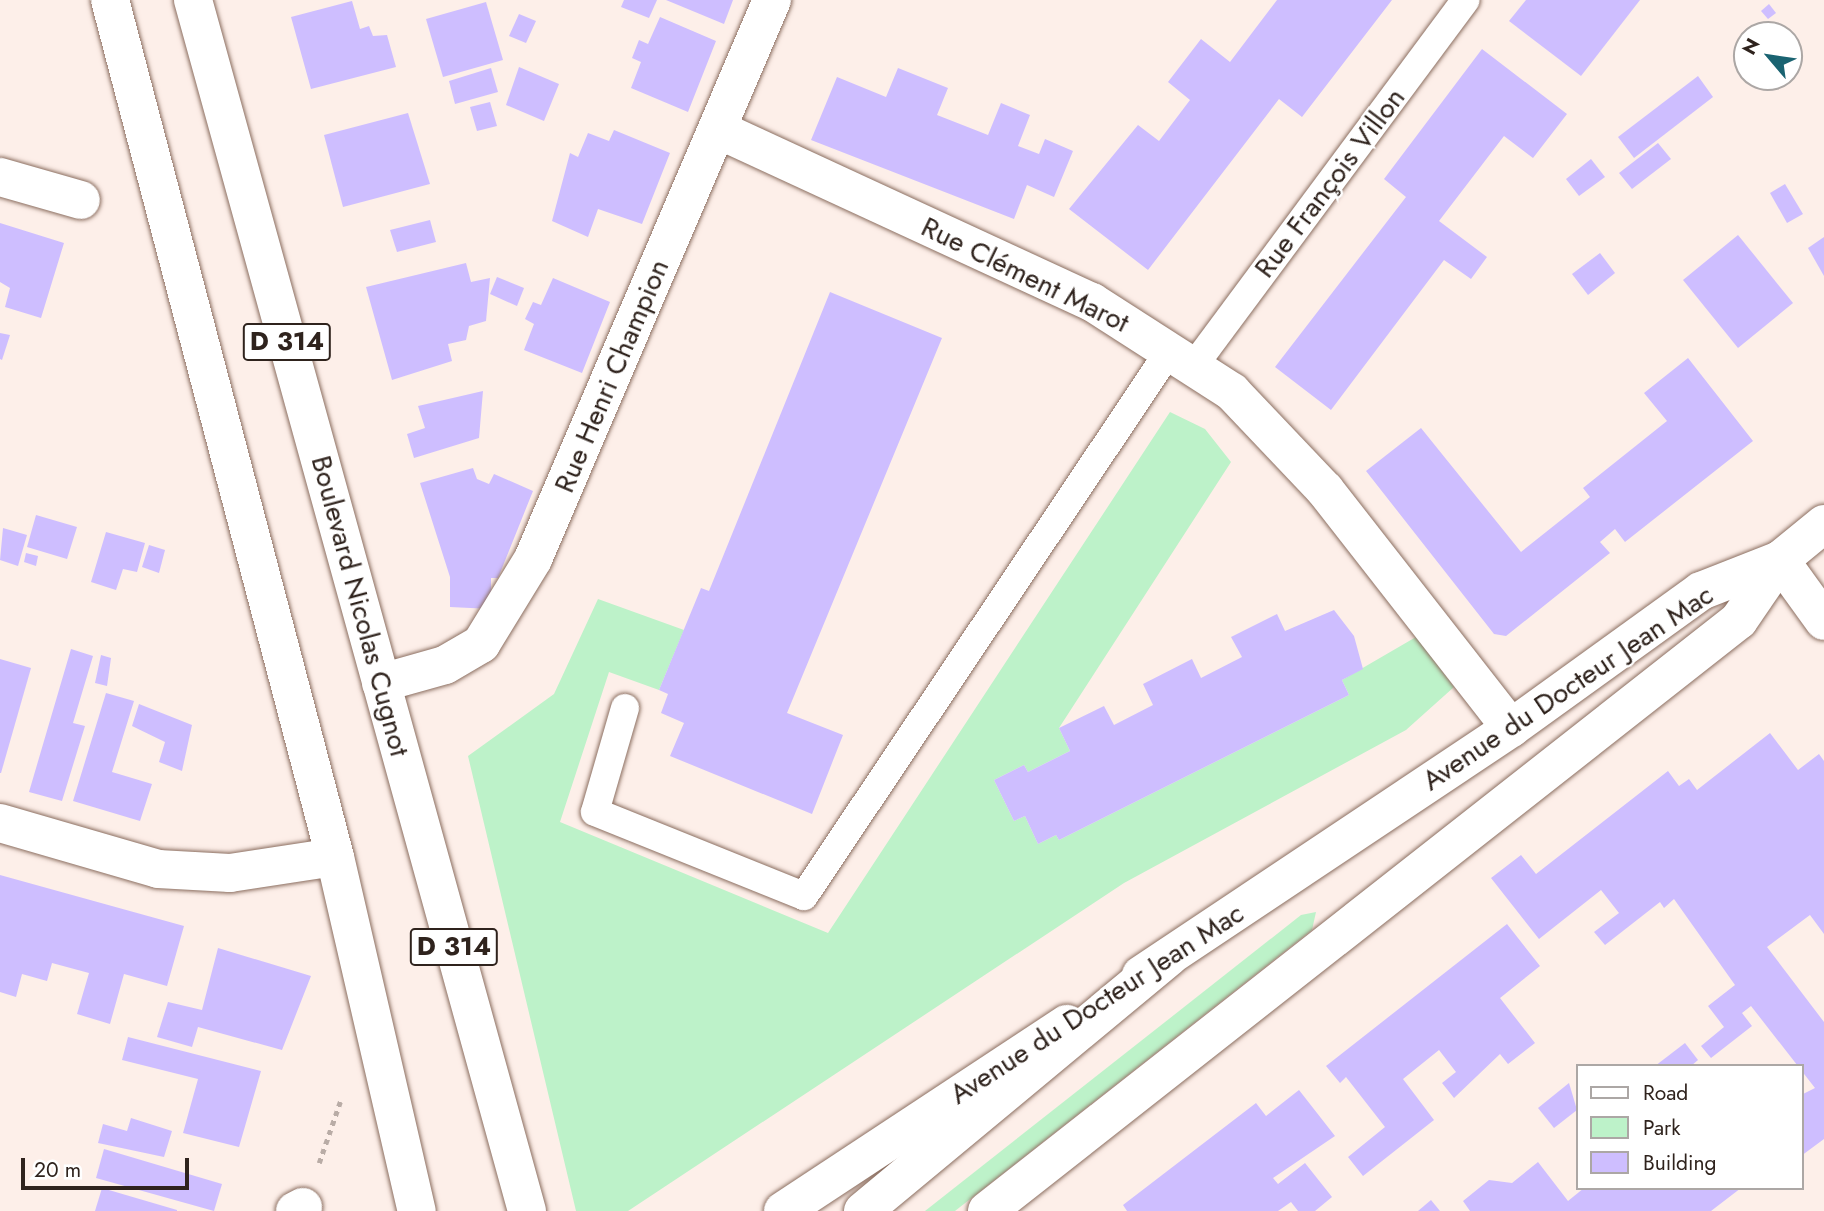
<!DOCTYPE html>
<html>
<head>
<meta charset="utf-8">
<style>
  body { margin:0 }
  #map { position:relative; width:1824px; height:1211px; overflow:hidden; background:#fdefe9; font-family:Jost,sans-serif }
  div>[style] { position:absolute }
  [style*='--x'] { left:calc(var(--x)*1px); top:calc(var(--y)*1px); width:calc(var(--w)*1px); rotate:calc(var(--a)*1deg) }
  .green>* { inset:0; background:#bdf2c9 }
  .building>* { inset:0; background:#cebeff }
  .path>* { height:4.5px; margin-top:-2.25px; transform-origin:0; background:repeating-linear-gradient(90deg,#b9aca6 0 5px,transparent 0 10px) }
  .roads { filter:drop-shadow(0 0 2px #8b6e60) drop-shadow(0 0 2px #8b6e60) }
  .service>* { height:28px; margin:-14px; padding:0 14px; transform-origin:14px; border-radius:14px; background:#fff }
  .minor>* { height:38px; margin:-19px; padding:0 19px; transform-origin:19px; border-radius:19px; background:#fff }
  .tertiary>* { height:38px; margin:-19px; padding:0 19px; transform-origin:19px; border-radius:19px; background:#fff }
  .secondary>* { height:38px; margin:-19px; padding:0 19px; transform-origin:19px; border-radius:19px; background:#fff }
  .primary>* { height:38px; margin:-19px; padding:0 19px; transform-origin:19px; border-radius:19px; background:#fff }
  span { translate:-50% -50%; white-space:nowrap; text-align:center; line-height:1.15; -webkit-text-stroke:5px #fff; paint-order:stroke }
  .shield-label span { padding:2px 5px; background:#fff; border:2px solid; border-radius:5px; -webkit-text-stroke-width:0 }
  .shield-label { font-size:26px; color:#2f231d; font-weight:700 }
  .street-label { font-size:28px; color:#2f231d }
  .legend { position:absolute; left:1576px; top:1064px; width:228px; height:126px; box-sizing:border-box; background:#fff; border:2px solid #aca7a5; margin:0; padding:9px 12px; list-style:none; font-size:21px; color:#2f231d }
  .legend li { display:flex; align-items:center; gap:14px; height:35px }
  .legend b { width:35px; border:2px solid #aca7a5 }
  .north { position:absolute; left:1733px; top:21px; width:70px; height:70px; box-sizing:border-box; background:#fff; border:2px solid #aca7a5; border-radius:50%; rotate:299deg; font-size:19px; font-weight:700; line-height:28px; text-align:center; color:#2f231d }
  .north::after { content:''; display:block; margin:auto; width:24px; height:32px; background:#1a6371; clip-path:polygon(50% 0,100% 100%,50% 72%,0 100%) }
  .scale { position:absolute; left:21px; top:1158px; width:168px; height:32px; box-sizing:border-box; border:4px solid #2f231d; border-top:0; padding-left:9px; font-size:21px; line-height:24px; white-space:nowrap; color:#2f231d; -webkit-text-stroke:5px #fff; paint-order:stroke }
</style>
</head>
<body>
<div id="map">
  <div class="green">
    <i style="clip-path:polygon(1170px 412px,1205px 429px,1231px 462px,1059px 728px,1070px 751px,1028px 772px,1024px 765px,994px 780px,1014px 821px,1025px 816px,1038px 844px,1056px 835px,1059px 840px,1349px 695px,1342px 680px,1416px 637px,1454px 687px,1406px 730px,1124px 883px,628px 1211px,576px 1211px,468px 756px,554px 694px,598px 599px,684px 630px,659px 690px,609px 672px,560px 822px,828px 933px)"></i>
    <i style="clip-path:polygon(1316px 912px,1312px 930px,955px 1211px,925px 1211px,1301px 915px)"></i>
  </div>
  <div class="building">
    <i style="clip-path:polygon(624px 0,657px 0,649px 18px,621px 7px)"></i>
    <i style="clip-path:polygon(666px 0,733px 0,724px 24px)"></i>
    <i style="clip-path:polygon(1277px 0,1392px 0,1302px 117px,1279px 99px,1148px 270px,1069px 209px,1138px 125px,1159px 141px,1190px 100px,1168px 82px,1201px 39px,1230px 62px)"></i>
    <i style="clip-path:polygon(1526px 0,1640px 0,1581px 76px,1509px 21px)"></i>
    <i style="clip-path:polygon(352px 1px,360px 29px,369px 26px,373px 36px,387px 35px,396px 67px,311px 89px,291px 17px)"></i>
    <i style="clip-path:polygon(486px 2px,503px 60px,443px 77px,426px 19px)"></i>
    <i style="clip-path:polygon(1769px 4px,1776px 13px,1768px 19px,1761px 11px)"></i>
    <i style="clip-path:polygon(519px 14px,536px 21px,526px 43px,509px 36px)"></i>
    <i style="clip-path:polygon(660px 17px,716px 41px,688px 112px,631px 88px,641px 62px,632px 58px,639px 40px,648px 44px)"></i>
    <i style="clip-path:polygon(1482px 49px,1567px 114px,1533px 158px,1504px 136px,1439px 221px,1487px 257px,1471px 279px,1444px 260px,1331px 410px,1275px 367px,1406px 197px,1384px 179px)"></i>
    <i style="clip-path:polygon(519px 67px,559px 84px,544px 121px,506px 105px)"></i>
    <i style="clip-path:polygon(491px 68px,498px 92px,455px 104px,449px 81px)"></i>
    <i style="clip-path:polygon(898px 68px,948px 88px,937px 115px,988px 135px,1001px 103px,1030px 115px,1018px 146px,1039px 154px,1045px 139px,1073px 151px,1054px 197px,1027px 185px,1014px 219px,811px 140px,837px 77px,886px 97px)"></i>
    <i style="clip-path:polygon(1698px 76px,1713px 97px,1634px 158px,1618px 137px)"></i>
    <i style="clip-path:polygon(490px 102px,497px 126px,477px 131px,470px 107px)"></i>
    <i style="clip-path:polygon(408px 113px,430px 184px,343px 207px,324px 135px)"></i>
    <i style="clip-path:polygon(614px 130px,670px 153px,642px 224px,598px 209px,588px 237px,552px 221px,570px 153px,578px 157px,588px 133px,609px 141px)"></i>
    <i style="clip-path:polygon(1658px 143px,1671px 159px,1632px 189px,1619px 173px)"></i>
    <i style="clip-path:polygon(1591px 159px,1605px 177px,1579px 196px,1566px 179px)"></i>
    <i style="clip-path:polygon(1785px 184px,1803px 214px,1787px 223px,1770px 193px)"></i>
    <i style="clip-path:polygon(430px 220px,436px 242px,397px 252px,390px 230px)"></i>
    <i style="clip-path:polygon(0 223px,64px 243px,41px 318px,5px 307px,10px 288px,0 282px)"></i>
    <i style="clip-path:polygon(1738px 235px,1793px 303px,1738px 348px,1683px 280px)"></i>
    <i style="clip-path:polygon(1824px 237px,1824px 276px,1808px 248px)"></i>
    <i style="clip-path:polygon(1600px 253px,1615px 273px,1588px 295px,1572px 274px)"></i>
    <i style="clip-path:polygon(466px 263px,471px 282px,490px 278px,486px 321px,469px 326px,466px 340px,448px 344px,452px 361px,392px 380px,366px 287px)"></i>
    <i style="clip-path:polygon(497px 277px,524px 288px,517px 306px,490px 294px)"></i>
    <i style="clip-path:polygon(553px 278px,610px 302px,582px 373px,524px 350px,534px 324px,525px 319px,533px 302px,541px 305px)"></i>
    <i style="clip-path:polygon(830px 292px,942px 338px,787px 713px,843px 735px,812px 814px,670px 756px,684px 723px,661px 713px,668px 694px,659px 690px,701px 588px,709px 591px)"></i>
    <i style="clip-path:polygon(0 333px,10px 335px,2px 360px,0 359px)"></i>
    <i style="clip-path:polygon(1688px 358px,1753px 441px,1625px 542px,1615px 529px,1600px 542px,1610px 553px,1506px 636px,1494px 634px,1366px 471px,1421px 428px,1521px 552px,1590px 497px,1583px 488px,1667px 421px,1644px 393px)"></i>
    <i style="clip-path:polygon(483px 391px,479px 438px,414px 458px,407px 434px,425px 428px,418px 406px)"></i>
    <i style="clip-path:polygon(473px 468px,477px 479px,489px 484px,494px 474px,533px 491px,498px 578px,491px 578px,491px 609px,450px 607px,450px 577px,420px 483px)"></i>
    <i style="clip-path:polygon(36px 515px,77px 527px,67px 559px,27px 547px)"></i>
    <i style="clip-path:polygon(3px 528px,27px 535px,18px 566px,0 560px)"></i>
    <i style="clip-path:polygon(106px 532px,145px 543px,137px 572px,123px 569px,116px 590px,91px 582px)"></i>
    <i style="clip-path:polygon(149px 545px,165px 550px,159px 573px,142px 567px)"></i>
    <i style="clip-path:polygon(26px 553px,38px 556px,36px 566px,24px 562px)"></i>
    <i style="clip-path:polygon(1334px 610px,1354px 636px,1363px 669px,1342px 680px,1349px 695px,1059px 840px,1056px 835px,1038px 844px,1025px 816px,1014px 821px,994px 780px,1024px 765px,1028px 772px,1070px 751px,1059px 728px,1104px 706px,1114px 725px,1153px 705px,1143px 684px,1192px 659px,1201px 678px,1242px 657px,1231px 637px,1277px 614px,1285px 631px)"></i>
    <i style="clip-path:polygon(71px 649px,93px 656px,73px 723px,85px 726px,62px 801px,29px 792px)"></i>
    <i style="clip-path:polygon(101px 655px,111px 658px,107px 686px,95px 683px)"></i>
    <i style="clip-path:polygon(0 659px,31px 668px,1px 773px,0 773px)"></i>
    <i style="clip-path:polygon(106px 693px,134px 701px,112px 772px,152px 784px,140px 821px,73px 801px)"></i>
    <i style="clip-path:polygon(139px 704px,192px 725px,182px 771px,159px 762px,165px 742px,132px 726px)"></i>
    <i style="clip-path:polygon(1770px 733px,1798px 770px,1819px 754px,1824px 761px,1824px 934px,1810px 915px,1767px 947px,1824px 1022px,1824px 1139px,1801px 1156px,1801px 1095px,1815px 1088px,1751px 1006px,1742px 1013px,1752px 1026px,1711px 1058px,1701px 1046px,1724px 1027px,1708px 1006px,1735px 985px,1674px 899px,1664px 908px,1660px 902px,1605px 945px,1594px 932px,1619px 913px,1601px 890px,1539px 939px,1491px 878px,1521px 855px,1536px 874px,1668px 771px,1679px 786px,1689px 779px,1697px 790px)"></i>
    <i style="clip-path:polygon(0 875px,184px 926px,167px 986px,124px 974px,110px 1024px,77px 1014px,89px 973px,52px 963px,47px 981px,22px 974px,16px 997px,0 992px)"></i>
    <i style="clip-path:polygon(1507px 924px,1540px 966px,1500px 998px,1535px 1043px,1508px 1064px,1500px 1054px,1454px 1098px,1442px 1083px,1456px 1072px,1439px 1050px,1403px 1079px,1434px 1120px,1363px 1176px,1348px 1157px,1385px 1127px,1346px 1077px,1340px 1083px,1326px 1066px)"></i>
    <i style="clip-path:polygon(218px 948px,311px 976px,282px 1050px,198px 1027px,192px 1047px,157px 1037px,168px 1002px,202px 1010px)"></i>
    <i style="clip-path:polygon(128px 1037px,261px 1071px,239px 1147px,183px 1133px,198px 1079px,122px 1060px)"></i>
    <i style="clip-path:polygon(1685px 1043px,1698px 1060px,1691px 1066px,1655px 1066px)"></i>
    <i style="clip-path:polygon(1569px 1083px,1577px 1110px,1554px 1128px,1538px 1108px)"></i>
    <i style="clip-path:polygon(1299px 1090px,1335px 1136px,1273px 1178px,1278px 1184px,1305px 1163px,1332px 1197px,1315px 1211px,1298px 1211px,1291px 1202px,1278px 1211px,1127px 1211px,1123px 1205px,1256px 1103px,1266px 1116px)"></i>
    <i style="clip-path:polygon(131px 1118px,172px 1131px,164px 1157px,98px 1143px,103px 1124px,127px 1131px)"></i>
    <i style="clip-path:polygon(104px 1149px,222px 1184px,214px 1211px,96px 1178px)"></i>
    <i style="clip-path:polygon(1538px 1162px,1568px 1201px,1584px 1188px,1741px 1188px,1711px 1211px,1470px 1211px,1463px 1201px,1489px 1180px,1512px 1183px)"></i>
    <i style="clip-path:polygon(102px 1188px,177px 1210px,177px 1211px,95px 1211px)"></i>
    <i style="clip-path:polygon(1431px 1200px,1440px 1211px,1418px 1211px)"></i>
  </div>
  <div class="path">
    <i style="--x:319;--y:1163;--w:65;--a:-71"></i>
  </div>
  <div class="roads">
    <div class="service">
      <i style="--x:1193;--y:367;--w:457;--a:-53.4"></i>
      <i style="--x:625;--y:708;--w:108;--a:106.1"></i>
      <i style="--x:595;--y:812;--w:225;--a:21.9"></i>
      <i style="--x:804;--y:896;--w:657;--a:-56.16"></i>
    </div>
    <div class="minor">
      <i style="--x:719;--y:130;--w:411;--a:24.8"></i>
      <i style="--x:1092;--y:302;--w:166;--a:32.7"></i>
      <i style="--x:1232;--y:392;--w:135;--a:46.5"></i>
      <i style="--x:1325;--y:490;--w:302;--a:52"></i>
      <i style="--x:0;--y:177;--w:84;--a:15.9"></i>
      <i style="--x:1780;--y:560;--w:75;--a:54.2"></i>
      <i style="--x:0;--y:823;--w:165;--a:16.2"></i>
      <i style="--x:158;--y:869;--w:72;--a:3.2"></i>
      <i style="--x:230;--y:873;--w:106;--a:-8.7"></i>
      <i style="--x:295;--y:1211;--w:9;--a:-27"></i>
    </div>
    <div class="tertiary">
      <i style="--x:381;--y:683;--w:66;--a:-15.7"></i>
      <i style="--x:445;--y:665;--w:42;--a:-30.3"></i>
      <i style="--x:481;--y:644;--w:100;--a:-58.5"></i>
      <i style="--x:533;--y:559;--w:608;--a:-66.85"></i>
    </div>
    <div class="secondary">
      <i style="--x:1141;--y:975;--w:445;--a:-33.7"></i>
      <i style="--x:1511;--y:728;--w:234;--a:-35.8"></i>
      <i style="--x:1701;--y:591;--w:85;--a:-21.4"></i>
      <i style="--x:783;--y:1211;--w:340;--a:-33.4"></i>
      <i style="--x:987;--y:1211;--w:956;--a:-38.16"></i>
      <i style="--x:1739;--y:620;--w:73;--a:-55.7"></i>
      <i style="--x:1780;--y:560;--w:57;--a:-39.3"></i>
    </div>
    <div class="primary">
      <i style="--x:110;--y:0;--w:886;--a:75.29"></i>
      <i style="--x:335;--y:857;--w:363;--a:77"></i>
      <i style="--x:193;--y:0;--w:1256;--a:74.58"></i>
      <i style="--x:863;--y:1211;--w:398;--a:-39.7"></i>
    </div>
  </div>
  <div class="shield-label">
    <span style="left:287px;top:342px">D 314</span>
    <span style="left:454px;top:947px">D 314</span>
  </div>
  <div class="street-label">
    <span style="left:1330px;top:183px;rotate:-53deg">Rue François Villon</span>
    <span style="left:1025px;top:275px;rotate:26deg">Rue Clément Marot</span>
    <span style="left:612px;top:376px;rotate:-67deg">Rue Henri Champion</span>
    <span style="left:360px;top:606px;rotate:75deg">Boulevard Nicolas Cugnot</span>
    <span style="left:1568px;top:688px;rotate:-34deg">Avenue du Docteur Jean Mac</span>
    <span style="left:1097px;top:1004px;rotate:-33deg">Avenue du Docteur Jean Mac</span>
  </div>
  <ul class="legend">
  <li><b style="height:9px;background:#fff"></b>Road</li>
  <li><b style="height:19px;background:#bdf2c9"></b>Park</li>
  <li><b style="height:19px;background:#cebeff"></b>Building</li>
  </ul>
  <div class="north">N</div>
  <div class="scale">20 m</div>
</div>
</body>
</html>
